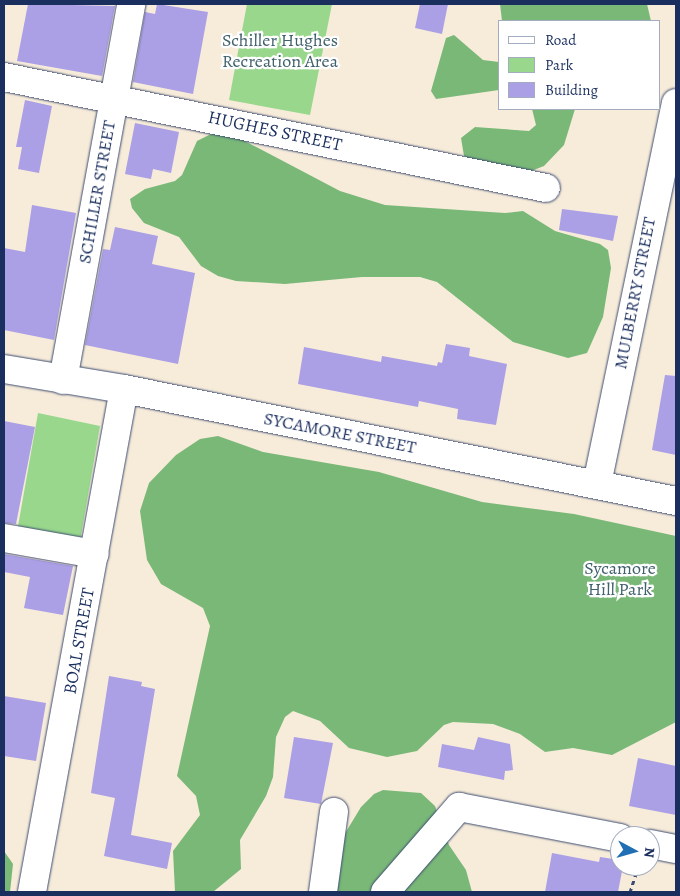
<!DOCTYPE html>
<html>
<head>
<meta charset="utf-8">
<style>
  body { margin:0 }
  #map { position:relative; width:680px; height:896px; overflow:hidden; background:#f7ecda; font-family:Alegreya,serif }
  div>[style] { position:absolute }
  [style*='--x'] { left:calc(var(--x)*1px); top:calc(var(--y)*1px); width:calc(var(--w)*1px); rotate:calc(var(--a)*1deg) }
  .green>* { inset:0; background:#98d78c }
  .forest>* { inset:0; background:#7ab878 }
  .building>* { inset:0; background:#ab9fe5 }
  .path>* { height:3px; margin-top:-1.5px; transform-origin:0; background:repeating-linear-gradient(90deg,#3c4b71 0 4px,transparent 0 8px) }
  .roads { filter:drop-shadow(0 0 1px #3c4b71) drop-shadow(0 0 1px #3c4b71) }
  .minor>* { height:28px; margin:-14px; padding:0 14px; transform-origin:14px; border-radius:14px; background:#fff }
  .major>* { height:28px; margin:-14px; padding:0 14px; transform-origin:14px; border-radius:14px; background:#fff }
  span { translate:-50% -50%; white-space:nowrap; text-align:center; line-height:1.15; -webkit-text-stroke:4.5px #fff; paint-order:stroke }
  .park-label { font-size:18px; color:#40616c }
  .street-label { font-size:18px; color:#1b2f5e }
  .frame { position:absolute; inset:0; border:5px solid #1b2f5e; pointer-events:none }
  .legend { position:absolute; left:498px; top:20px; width:162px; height:90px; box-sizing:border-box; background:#fff; border:1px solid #a4acbf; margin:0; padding:6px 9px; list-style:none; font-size:15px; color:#1b2f5e }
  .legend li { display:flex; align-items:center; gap:10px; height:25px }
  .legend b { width:25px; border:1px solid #a4acbf }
  .north { position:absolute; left:610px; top:826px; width:50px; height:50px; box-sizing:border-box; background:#fff; border:1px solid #a4acbf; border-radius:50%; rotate:96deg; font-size:14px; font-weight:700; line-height:20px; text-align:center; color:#1b2f5e }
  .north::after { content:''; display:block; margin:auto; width:18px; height:22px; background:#1f6fb2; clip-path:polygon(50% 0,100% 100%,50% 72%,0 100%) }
</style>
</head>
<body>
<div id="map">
  <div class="green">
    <i style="clip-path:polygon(247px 4px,332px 4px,310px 115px,229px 100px)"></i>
    <i style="clip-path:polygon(38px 413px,100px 426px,80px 541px,17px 532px)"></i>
  </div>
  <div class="forest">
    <i style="clip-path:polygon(500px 4px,647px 4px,651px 21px,502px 21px)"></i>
    <i style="clip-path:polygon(454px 35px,483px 60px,499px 62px,499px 90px,436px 99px,431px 91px,446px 38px)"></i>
    <i style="clip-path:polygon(532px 109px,575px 109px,564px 145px,544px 166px,526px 173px,472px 161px,464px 156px,461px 138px,475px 127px,529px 131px,536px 125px)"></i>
    <i style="clip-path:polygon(213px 133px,239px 138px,340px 191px,385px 205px,505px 213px,523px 211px,555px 231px,600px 244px,608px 250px,611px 268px,603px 317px,587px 353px,568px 358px,513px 342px,437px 282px,420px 277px,362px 277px,285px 284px,236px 281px,218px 276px,201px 266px,179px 237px,144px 223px,132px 208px,130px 199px,145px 189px,175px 181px,182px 175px,197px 141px)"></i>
    <i style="clip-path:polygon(218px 436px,263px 452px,379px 472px,482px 502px,574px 514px,676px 536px,676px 722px,612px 755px,573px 748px,545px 752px,520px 734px,493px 724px,453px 722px,444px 725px,417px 751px,387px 757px,349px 748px,320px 721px,293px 711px,285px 717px,276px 737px,273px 777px,266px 796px,240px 840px,241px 869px,213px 892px,175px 892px,173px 851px,200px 815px,196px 796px,177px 776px,210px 626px,203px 608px,161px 584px,147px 560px,140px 511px,149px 483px,176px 455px,200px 439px)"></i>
    <i style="clip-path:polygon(383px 790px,421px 793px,435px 806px,449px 845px,466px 870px,472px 892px,333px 892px,341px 840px,361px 807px,374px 794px)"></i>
    <i style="clip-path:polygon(4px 851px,13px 864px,10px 892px,4px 892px)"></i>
  </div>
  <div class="building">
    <i style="clip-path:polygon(28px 4px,115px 6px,102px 76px,17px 61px)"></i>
    <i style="clip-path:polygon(157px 4px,208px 12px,193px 94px,133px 82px,145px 12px,155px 14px)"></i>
    <i style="clip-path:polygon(420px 4px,448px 4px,442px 34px,415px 28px)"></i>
    <i style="clip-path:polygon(25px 100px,52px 106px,39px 173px,18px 169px,22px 147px,16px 147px)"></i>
    <i style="clip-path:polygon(135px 123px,179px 132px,171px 173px,153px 169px,151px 179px,125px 174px)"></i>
    <i style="clip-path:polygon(32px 205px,76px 213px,54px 340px,4px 330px,4px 248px,25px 252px)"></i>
    <i style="clip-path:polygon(562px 209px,618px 216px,613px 241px,559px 230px)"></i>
    <i style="clip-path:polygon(115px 227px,158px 236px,152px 264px,195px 273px,178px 364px,85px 345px,103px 249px,110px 250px)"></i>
    <i style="clip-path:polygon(446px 344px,470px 348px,469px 356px,507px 364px,496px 425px,457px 419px,458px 409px,419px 401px,418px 407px,298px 384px,304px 347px,381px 362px,382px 356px,437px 366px,438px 362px,442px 363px)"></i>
    <i style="clip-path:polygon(665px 375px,676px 376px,676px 455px,652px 450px)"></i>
    <i style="clip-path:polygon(4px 421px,35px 427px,16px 524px,4px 523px)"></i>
    <i style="clip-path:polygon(4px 554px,73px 566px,63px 615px,24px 608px,30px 577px,4px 572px)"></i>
    <i style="clip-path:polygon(109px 676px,142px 682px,141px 686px,155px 689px,131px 835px,172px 843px,167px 869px,104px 856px,115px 798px,91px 793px)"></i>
    <i style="clip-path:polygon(4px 696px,46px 703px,36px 761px,4px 756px)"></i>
    <i style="clip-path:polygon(294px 737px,333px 743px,321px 804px,284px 798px)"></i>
    <i style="clip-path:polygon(478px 737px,510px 744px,513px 770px,505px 771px,504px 780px,438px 767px,442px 744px,474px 750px)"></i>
    <i style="clip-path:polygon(638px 758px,676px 766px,676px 815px,629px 806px)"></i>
    <i style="clip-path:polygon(552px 853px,599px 862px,600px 857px,620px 860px,623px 866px,618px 892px,545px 892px)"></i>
  </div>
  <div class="path">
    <i style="--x:630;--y:892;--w:26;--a:-72"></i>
  </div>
  <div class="roads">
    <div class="minor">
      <i style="--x:4;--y:77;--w:553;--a:11.57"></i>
      <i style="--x:63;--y:380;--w:382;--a:-79.7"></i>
      <i style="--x:597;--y:484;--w:389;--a:-78.3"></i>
      <i style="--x:4;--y:538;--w:92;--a:10"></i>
      <i style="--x:650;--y:844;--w:26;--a:11"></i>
      <i style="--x:32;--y:892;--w:511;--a:-79.64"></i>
      <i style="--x:323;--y:892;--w:81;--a:-82.2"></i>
      <i style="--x:385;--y:892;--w:113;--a:-49"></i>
      <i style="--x:459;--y:807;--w:164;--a:10.9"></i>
    </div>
    <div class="major">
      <i style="--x:4;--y:369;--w:122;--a:9.5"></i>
      <i style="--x:124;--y:389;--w:563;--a:11.47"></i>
    </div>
  </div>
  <div class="park-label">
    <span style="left:280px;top:51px">Schiller Hughes<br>Recreation Area</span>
    <span style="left:620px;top:579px">Sycamore<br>Hill Park</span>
  </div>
  <div class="street-label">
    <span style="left:275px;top:131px;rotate:12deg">HUGHES STREET</span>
    <span style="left:97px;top:192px;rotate:-80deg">SCHILLER STREET</span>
    <span style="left:635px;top:293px;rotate:-79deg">MULBERRY STREET</span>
    <span style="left:340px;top:433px;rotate:11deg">SYCAMORE STREET</span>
    <span style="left:79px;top:641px;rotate:-80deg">BOAL STREET</span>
  </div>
  <div class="frame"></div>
  <ul class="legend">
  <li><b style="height:6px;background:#fff"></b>Road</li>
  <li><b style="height:14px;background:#98d78c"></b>Park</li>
  <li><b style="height:14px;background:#ab9fe5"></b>Building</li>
  </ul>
  <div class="north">N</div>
</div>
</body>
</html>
